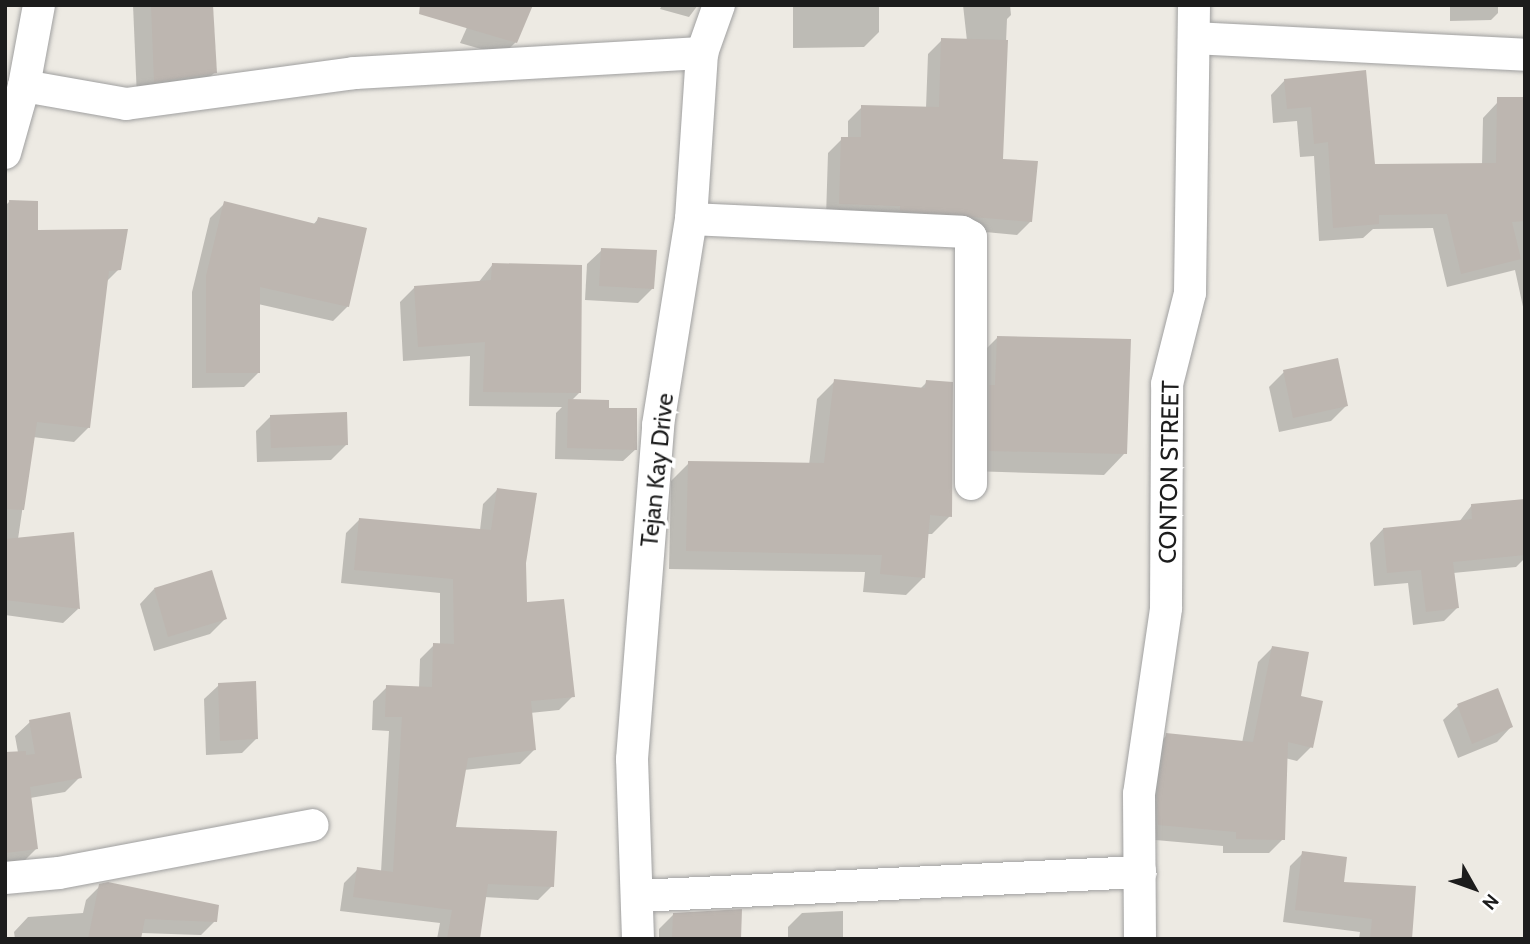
<!DOCTYPE html>
<html>
<head>
<meta charset="utf-8">
<style>
  body { margin:0 }
  #map { position:relative; width:1530px; height:944px; overflow:hidden; background:#edeae3; font-family:Cabin,sans-serif }
  div>[style] { position:absolute }
  [style*='--x'] { left:calc(var(--x)*1px); top:calc(var(--y)*1px); width:calc(var(--w)*1px); rotate:calc(var(--a)*1deg) }
  .shadow>* { inset:0; background:#0003 }
  .building>* { inset:0; background:#bdb6b0 }
  .roads { filter:drop-shadow(0 0 2px #a0a0a0) drop-shadow(0 0 2px #a0a0a0) }
  .street>* { height:32px; margin:-16px; padding:0 16px; transform-origin:16px; border-radius:16px; background:#fff }
  span { translate:-50% -50%; white-space:nowrap; text-align:center; line-height:1.15; -webkit-text-stroke:7px #fff; paint-order:stroke }
  .street-label { font-size:24px; color:#1c1c1c }
  .frame { position:absolute; inset:0; border:7px solid #1c1c1c; pointer-events:none }
  .north { position:absolute; left:1439px; top:853px; width:70px; height:70px; -webkit-text-stroke:5px #fff; paint-order:stroke; rotate:130deg; font-size:19px; font-weight:700; line-height:28px; text-align:center; color:#1c1c1c }
  .north::after { content:''; display:block; margin:auto; width:24px; height:32px; background:#1c1c1c; clip-path:polygon(50% 0,100% 100%,50% 72%,0 100%) }
</style>
</head>
<body>
<div id="map">
  <div class="shadow">
    <i style="clip-path:polygon(133px 5px,211px 5px,215px 72px,197px 90px,137px 98px)"></i>
    <i style="clip-path:polygon(477px 5px,516px 42px,502px 55px,460px 43px)"></i>
    <i style="clip-path:polygon(662px 5px,698px 5px,689px 17px,660px 9px)"></i>
    <i style="clip-path:polygon(793px 5px,879px 5px,879px 32px,864px 47px,793px 48px)"></i>
    <i style="clip-path:polygon(963px 5px,1010px 5px,1011px 15px,1007px 19px,1001px 160px,1031px 221px,1017px 235px,826px 217px,828px 153px,842px 139px,848px 139px,848px 121px,862px 107px,926px 108px,928px 54px,942px 40px,967px 41px)"></i>
    <i style="clip-path:polygon(1450px 5px,1498px 5px,1498px 13px,1491px 20px,1450px 21px)"></i>
    <i style="clip-path:polygon(1285px 80px,1374px 166px,1482px 165px,1483px 118px,1497px 103px,1525px 102px,1525px 316px,1515px 270px,1447px 287px,1433px 228px,1373px 229px,1363px 238px,1319px 241px,1314px 156px,1300px 157px,1297px 121px,1273px 123px,1271px 95px)"></i>
    <i style="clip-path:polygon(9px 202px,36px 232px,119px 269px,106px 282px,89px 427px,74px 442px,33px 437px,18px 539px,78px 609px,63px 623px,5px 615px,5px 206px)"></i>
    <i style="clip-path:polygon(225px 203px,313px 225px,318px 219px,348px 306px,333px 321px,258px 304px,259px 372px,244px 387px,192px 388px,192px 292px,210px 218px)"></i>
    <i style="clip-path:polygon(602px 250px,653px 288px,638px 303px,585px 300px,587px 264px)"></i>
    <i style="clip-path:polygon(493px 264px,580px 392px,571px 401px,607px 410px,636px 449px,623px 461px,555px 459px,556px 413px,562px 407px,469px 406px,470px 356px,403px 361px,400px 302px,414px 288px,478px 283px)"></i>
    <i style="clip-path:polygon(998px 337px,1125px 453px,1104px 475px,969px 471px,976px 359px)"></i>
    <i style="clip-path:polygon(1284px 372px,1346px 406px,1331px 421px,1279px 432px,1269px 387px)"></i>
    <i style="clip-path:polygon(835px 381px,919px 390px,927px 382px,950px 516px,932px 534px,927px 534px,924px 577px,906px 595px,863px 592px,865px 572px,669px 569px,671px 481px,689px 463px,809px 465px,817px 399px)"></i>
    <i style="clip-path:polygon(271px 416px,346px 445px,331px 460px,257px 462px,256px 431px)"></i>
    <i style="clip-path:polygon(497px 490px,525px 563px,526px 604px,573px 696px,559px 710px,530px 713px,534px 750px,520px 764px,464px 770px,454px 829px,552px 886px,538px 900px,484px 897px,478px 939px,437px 939px,440px 923px,340px 911px,344px 883px,358px 869px,381px 872px,389px 731px,372px 730px,373px 701px,387px 687px,419px 688px,420px 659px,434px 645px,440px 645px,440px 593px,341px 583px,346px 533px,360px 519px,480px 530px,483px 504px)"></i>
    <i style="clip-path:polygon(1525px 501px,1525px 558px,1516px 567px,1453px 573px,1457px 608px,1444px 621px,1413px 625px,1408px 583px,1374px 586px,1370px 543px,1383px 529px,1459px 522px,1472px 505px)"></i>
    <i style="clip-path:polygon(154px 589px,225px 619px,210px 634px,154px 651px,140px 604px)"></i>
    <i style="clip-path:polygon(1272px 648px,1311px 747px,1297px 761px,1285px 758px,1283px 839px,1269px 853px,1223px 853px,1223px 846px,1144px 839px,1153px 749px,1167px 735px,1242px 743px,1258px 662px)"></i>
    <i style="clip-path:polygon(219px 685px,257px 738px,242px 753px,206px 755px,204px 699px)"></i>
    <i style="clip-path:polygon(1458px 706px,1511px 727px,1497px 742px,1458px 758px,1443px 720px)"></i>
    <i style="clip-path:polygon(30px 722px,80px 777px,65px 792px,30px 798px,36px 849px,21px 864px,5px 865px,5px 760px,19px 758px,15px 736px)"></i>
    <i style="clip-path:polygon(1303px 853px,1342px 883px,1411px 939px,1359px 939px,1360px 932px,1283px 922px,1290px 866px)"></i>
    <i style="clip-path:polygon(100px 886px,215px 921px,201px 935px,141px 933px,139px 939px,15px 939px,14px 932px,28px 917px,83px 913px,86px 900px)"></i>
    <i style="clip-path:polygon(843px 911px,843px 939px,788px 939px,788px 927px,802px 913px)"></i>
    <i style="clip-path:polygon(674px 914px,739px 939px,659px 939px,659px 929px)"></i>
  </div>
  <div class="building">
    <i style="clip-path:polygon(151px 5px,213px 5px,217px 73px,154px 82px)"></i>
    <i style="clip-path:polygon(420px 5px,533px 5px,517px 43px,419px 14px)"></i>
    <i style="clip-path:polygon(941px 38px,1008px 40px,1003px 159px,1038px 161px,1032px 222px,900px 211px,900px 206px,839px 204px,841px 137px,861px 137px,861px 105px,939px 107px)"></i>
    <i style="clip-path:polygon(1366px 70px,1375px 164px,1496px 163px,1497px 97px,1525px 97px,1525px 221px,1512px 222px,1521px 259px,1461px 274px,1447px 214px,1379px 215px,1379px 224px,1333px 228px,1328px 142px,1314px 144px,1311px 107px,1287px 109px,1284px 79px)"></i>
    <i style="clip-path:polygon(9px 200px,38px 201px,38px 230px,128px 229px,121px 270px,109px 271px,90px 428px,37px 422px,24px 510px,5px 509px)"></i>
    <i style="clip-path:polygon(224px 201px,316px 224px,318px 217px,367px 228px,349px 307px,260px 287px,260px 373px,206px 373px,206px 276px)"></i>
    <i style="clip-path:polygon(601px 248px,657px 250px,654px 289px,599px 286px)"></i>
    <i style="clip-path:polygon(492px 263px,582px 265px,581px 393px,483px 392px,485px 342px,418px 347px,414px 286px,491px 280px)"></i>
    <i style="clip-path:polygon(997px 336px,1131px 339px,1127px 454px,989px 451px,989px 385px,995px 385px)"></i>
    <i style="clip-path:polygon(1338px 358px,1348px 406px,1293px 418px,1283px 370px)"></i>
    <i style="clip-path:polygon(834px 379px,925px 388px,926px 380px,953px 382px,952px 517px,930px 515px,925px 578px,880px 574px,882px 555px,686px 551px,688px 461px,824px 463px)"></i>
    <i style="clip-path:polygon(568px 399px,609px 400px,609px 408px,637px 408px,637px 450px,567px 448px)"></i>
    <i style="clip-path:polygon(347px 412px,348px 445px,271px 448px,270px 415px)"></i>
    <i style="clip-path:polygon(497px 488px,537px 493px,526px 563px,527px 602px,564px 599px,575px 697px,531px 701px,536px 750px,468px 758px,456px 827px,557px 831px,554px 887px,488px 884px,480px 939px,447px 939px,452px 910px,353px 897px,357px 867px,393px 872px,402px 717px,385px 717px,386px 685px,432px 687px,433px 643px,454px 644px,453px 579px,354px 570px,359px 518px,491px 530px)"></i>
    <i style="clip-path:polygon(1525px 499px,1525px 555px,1453px 562px,1459px 608px,1426px 612px,1421px 570px,1387px 573px,1383px 528px,1472px 519px,1471px 504px)"></i>
    <i style="clip-path:polygon(74px 532px,80px 609px,5px 600px,5px 539px)"></i>
    <i style="clip-path:polygon(212px 570px,227px 619px,168px 637px,154px 588px)"></i>
    <i style="clip-path:polygon(1272px 646px,1309px 652px,1301px 696px,1323px 701px,1313px 748px,1288px 742px,1285px 840px,1236px 839px,1236px 832px,1158px 825px,1157px 795px,1166px 733px,1253px 742px)"></i>
    <i style="clip-path:polygon(256px 681px,258px 739px,220px 741px,218px 683px)"></i>
    <i style="clip-path:polygon(1498px 688px,1513px 727px,1472px 744px,1457px 704px)"></i>
    <i style="clip-path:polygon(70px 712px,82px 778px,30px 787px,38px 849px,5px 853px,5px 752px,26px 751px,26px 755px,35px 754px,29px 720px)"></i>
    <i style="clip-path:polygon(1302px 851px,1347px 857px,1344px 882px,1416px 886px,1412px 939px,1370px 939px,1372px 919px,1295px 910px)"></i>
    <i style="clip-path:polygon(108px 882px,219px 905px,217px 922px,145px 919px,141px 939px,88px 939px,99px 884px)"></i>
    <i style="clip-path:polygon(742px 909px,741px 939px,672px 939px,673px 913px)"></i>
  </div>
  <div class="roads">
    <div class="street">
      <i style="--x:1194;--y:38;--w:331;--a:2.9"></i>
      <i style="--x:24;--y:86;--w:104;--a:10"></i>
      <i style="--x:126;--y:104;--w:230;--a:-7.7"></i>
      <i style="--x:354;--y:73;--w:349;--a:-3.3"></i>
      <i style="--x:5;--y:153;--w:70;--a:-74.2"></i>
      <i style="--x:24;--y:86;--w:82;--a:-79.5"></i>
      <i style="--x:691;--y:219;--w:271;--a:2.7"></i>
      <i style="--x:962;--y:232;--w:10;--a:29"></i>
      <i style="--x:971;--y:237;--w:247;--a:90"></i>
      <i style="--x:5;--y:878;--w:54;--a:-5.3"></i>
      <i style="--x:59;--y:873;--w:258;--a:-10.7"></i>
      <i style="--x:637;--y:896;--w:504;--a:-2.73"></i>
      <i style="--x:638;--y:939;--w:180;--a:-91.9"></i>
      <i style="--x:632;--y:759;--w:335;--a:-85.5"></i>
      <i style="--x:658;--y:425;--w:209;--a:-80.9"></i>
      <i style="--x:691;--y:219;--w:166;--a:-86.2"></i>
      <i style="--x:702;--y:53;--w:51;--a:-70.5"></i>
      <i style="--x:1140;--y:939;--w:145;--a:-90.4"></i>
      <i style="--x:1139;--y:794;--w:188;--a:-81.7"></i>
      <i style="--x:1166;--y:608;--w:224;--a:-89.7"></i>
      <i style="--x:1167;--y:384;--w:94;--a:-75.8"></i>
      <i style="--x:1190;--y:293;--w:288;--a:-89.2"></i>
    </div>
  </div>
  <div class="street-label">
    <span style="left:657px;top:470px;rotate:-84deg">Tejan Kay Drive</span>
    <span style="left:1169px;top:472px;rotate:-89deg">CONTON STREET</span>
  </div>
  <div class="frame"></div>
  <div class="north">N</div>
</div>
</body>
</html>
